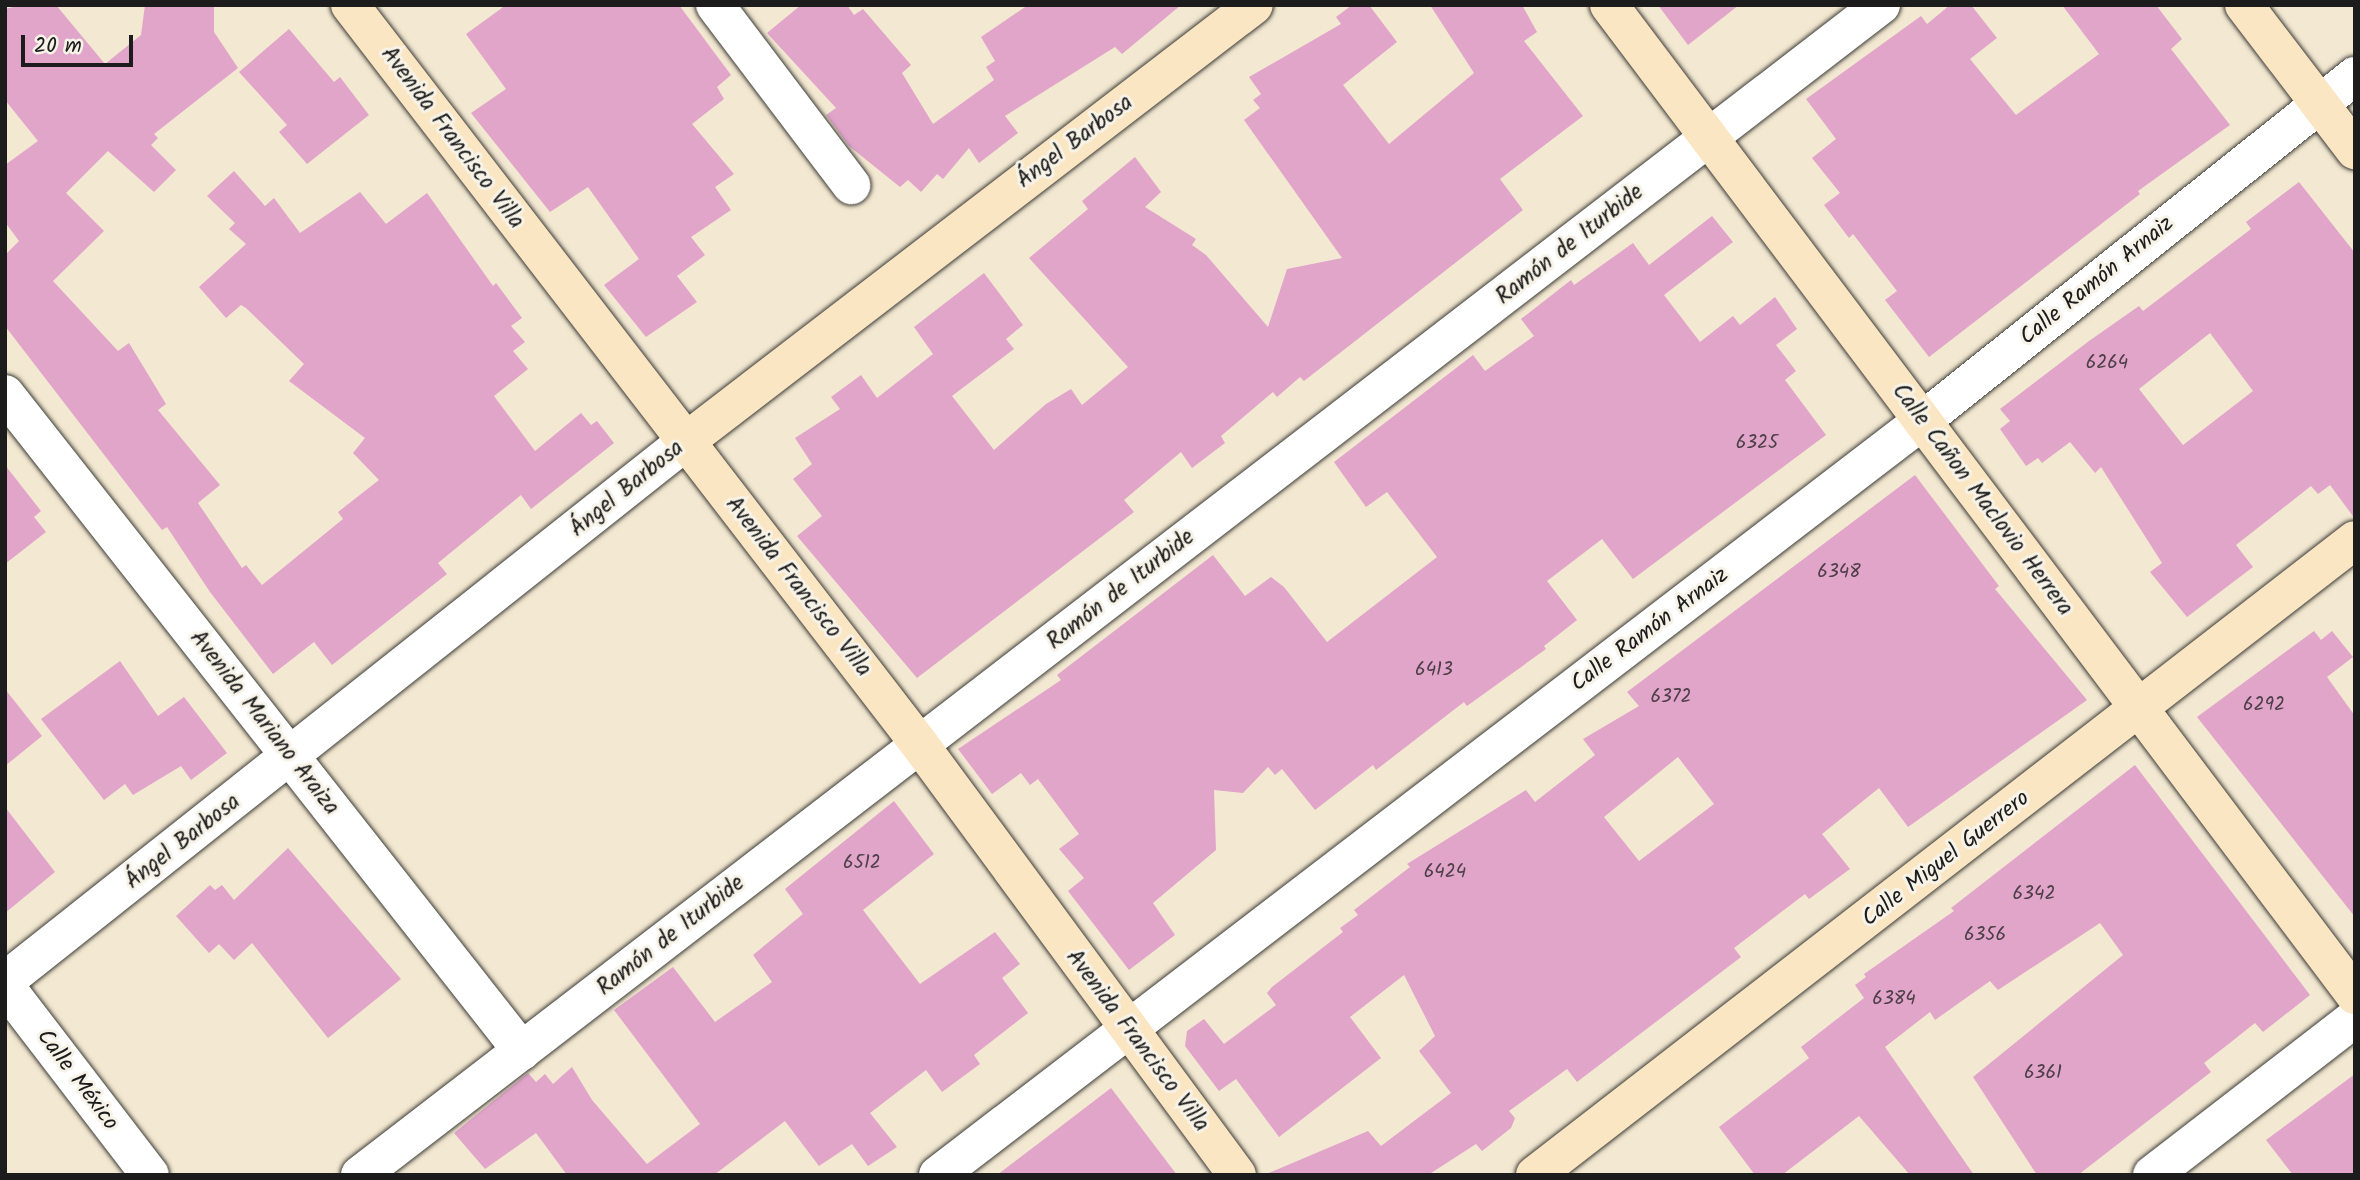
<!DOCTYPE html>
<html>
<head>
<meta charset="utf-8">
<style>
  body { margin:0 }
  #map { position:relative; width:2360px; height:1180px; overflow:hidden; background:#f3e8d1; font-family:Kalam,sans-serif }
  div>[style] { position:absolute }
  [style*='--x'] { left:calc(var(--x)*1px); top:calc(var(--y)*1px); width:calc(var(--w)*1px); rotate:calc(var(--a)*1deg) }
  .building>* { inset:0; background:#e1a5ca }
  .roads { filter:drop-shadow(0 0 2px #3c3b37) drop-shadow(0 0 2px #3c3b37) }
  .street>* { height:38px; margin:-19px; padding:0 19px; transform-origin:19px; border-radius:19px; background:#fff }
  .secondary>* { height:38px; margin:-19px; padding:0 19px; transform-origin:19px; border-radius:19px; background:#fbe6c4 }
  span { translate:-50% -50%; white-space:nowrap; text-align:center; line-height:1.15; -webkit-text-stroke:6px #f7f3e8; paint-order:stroke }
  .number-label { font-size:19px; color:#4d3e48 }
  .number-label span { -webkit-text-stroke-width:0 }
  .street-label { font-size:23px; color:#1c1c1c }
  .frame { position:absolute; inset:0; border:7px solid #1c1c1c; pointer-events:none }
  .scale { position:absolute; left:21px; top:35px; width:112px; height:32px; box-sizing:border-box; border:4px solid #1c1c1c; border-top:0; padding-left:9px; font-size:21px; line-height:24px; white-space:nowrap; color:#1c1c1c; -webkit-text-stroke:5px #f7f3e8; paint-order:stroke }
</style>
</head>
<body>
<div id="map">
  <div class="building">
    <i style="clip-path:polygon(22px 5px,56px 5px,105px 64px,141px 35px,145px 5px,214px 5px,214px 32px,238px 68px,154px 134px,158px 138px,151px 145px,176px 170px,154px 192px,108px 151px,66px 193px,104px 231px,53px 281px,118px 351px,129px 343px,166px 404px,158px 410px,220px 485px,198px 503px,242px 568px,246px 565px,262px 585px,343px 519px,338px 512px,379px 480px,353px 453px,365px 438px,289px 381px,304px 364px,246px 308px,241px 305px,226px 318px,199px 287px,246px 244px,229px 229px,235px 223px,207px 196px,234px 171px,265px 206px,274px 198px,300px 233px,360px 192px,386px 224px,427px 193px,493px 286px,496px 283px,522px 318px,511px 326px,525px 342px,513px 351px,528px 369px,494px 396px,535px 451px,581px 413px,591px 425px,597px 421px,614px 443px,531px 509px,521px 495px,438px 563px,447px 574px,332px 665px,314px 642px,273px 674px,210px 592px,167px 527px,162px 530px,5px 326px,5px 255px,19px 241px,5px 222px,5px 165px,38px 141px,5px 100px,5px 9px)"></i>
    <i style="clip-path:polygon(506px 5px,679px 5px,731px 75px,717px 87px,724px 99px,692px 124px,734px 174px,715px 187px,731px 210px,691px 237px,705px 255px,677px 276px,697px 302px,646px 337px,604px 285px,639px 259px,588px 187px,550px 212px,471px 113px,506px 89px,466px 34px)"></i>
    <i style="clip-path:polygon(801px 5px,847px 5px,854px 15px,863px 9px,911px 65px,902px 73px,933px 124px,994px 80px,986px 67px,995px 61px,981px 37px,1028px 5px,1181px 5px,1122px 54px,1115px 47px,1005px 116px,1018px 133px,979px 163px,969px 148px,943px 179px,937px 174px,921px 192px,908px 180px,900px 187px,849px 146px,826px 115px,836px 108px,767px 33px)"></i>
    <i style="clip-path:polygon(1352px 5px,1369px 5px,1397px 42px,1343px 85px,1389px 144px,1474px 73px,1430px 5px,1522px 5px,1537px 32px,1524px 41px,1583px 116px,1500px 179px,1523px 210px,1304px 381px,1300px 377px,1277px 397px,1273px 392px,1221px 436px,1225px 443px,1192px 468px,1181px 452px,1124px 500px,1134px 512px,917px 678px,797px 536px,822px 516px,793px 479px,812px 464px,795px 438px,840px 409px,831px 397px,861px 375px,877px 398px,933px 354px,914px 327px,984px 273px,1023px 325px,1006px 339px,1014px 349px,952px 396px,994px 450px,1046px 404px,1071px 389px,1082px 405px,1128px 367px,1029px 258px,1088px 209px,1082px 201px,1135px 157px,1161px 192px,1145px 207px,1196px 239px,1192px 245px,1206px 255px,1268px 327px,1287px 269px,1342px 258px,1244px 120px,1260px 108px,1253px 100px,1261px 94px,1249px 77px,1341px 24px,1336px 17px)"></i>
    <i style="clip-path:polygon(1658px 5px,1739px 5px,1688px 45px)"></i>
    <i style="clip-path:polygon(1950px 5px,1971px 5px,1997px 38px,1970px 59px,2016px 115px,2099px 54px,2062px 5px,2156px 5px,2182px 39px,2171px 49px,2230px 125px,2138px 191px,2140px 194px,1929px 357px,1885px 300px,1897px 291px,1853px 234px,1849px 238px,1824px 205px,1840px 193px,1812px 158px,1836px 139px,1806px 99px,1921px 16px,1927px 24px)"></i>
    <i style="clip-path:polygon(289px 29px,334px 82px,340px 77px,369px 115px,307px 164px,279px 132px,287px 125px,239px 72px)"></i>
    <i style="clip-path:polygon(evenodd,2299px 182px,2355px 253px,2355px 519px,2330px 485px,2318px 494px,2311px 486px,2236px 545px,2253px 567px,2187px 617px,2150px 572px,2162px 563px,2101px 467px,2095px 473px,2070px 442px,2042px 463px,2038px 458px,2026px 466px,2000px 429px,2010px 421px,2000px 409px,2089px 341px,2139px 306px,2143px 311px,2251px 229px,2246px 222px,2299px 182px,2210px 333px,2253px 391px,2183px 445px,2139px 389px,2210px 333px)"></i>
    <i style="clip-path:polygon(1712px 216px,1733px 242px,1664px 295px,1700px 342px,1733px 316px,1740px 325px,1775px 297px,1797px 329px,1776px 345px,1796px 371px,1785px 380px,1826px 435px,1633px 579px,1602px 539px,1547px 581px,1577px 620px,1544px 646px,1546px 649px,1467px 706px,1464px 702px,1376px 770px,1373px 765px,1315px 810px,1282px 769px,1275px 775px,1268px 767px,1243px 793px,1214px 790px,1216px 850px,1153px 903px,1175px 935px,1129px 970px,1068px 891px,1084px 878px,1059px 849px,1079px 834px,1038px 779px,1030px 785px,1021px 773px,992px 794px,958px 749px,1061px 680px,1057px 675px,1213px 555px,1245px 596px,1271px 577px,1284px 587px,1327px 642px,1437px 557px,1387px 492px,1366px 507px,1334px 462px,1473px 355px,1485px 371px,1534px 336px,1521px 319px,1571px 280px,1574px 285px,1633px 243px,1649px 265px)"></i>
    <i style="clip-path:polygon(5px 465px,41px 511px,34px 517px,46px 532px,5px 564px)"></i>
    <i style="clip-path:polygon(evenodd,1915px 475px,1999px 586px,1995px 589px,2087px 700px,1908px 827px,1879px 788px,1822px 834px,1850px 869px,1809px 899px,1805px 894px,1734px 948px,1741px 957px,1577px 1082px,1567px 1069px,1509px 1111px,1515px 1118px,1511px 1128px,1482px 1151px,1476px 1144px,1428px 1175px,1264px 1175px,1368px 1131px,1381px 1146px,1451px 1093px,1419px 1051px,1435px 1036px,1404px 975px,1350px 1017px,1381px 1058px,1279px 1137px,1236px 1079px,1219px 1091px,1185px 1046px,1187px 1031px,1204px 1019px,1224px 1044px,1276px 1005px,1267px 993px,1272px 987px,1343px 932px,1340px 928px,1358px 915px,1354px 910px,1410px 867px,1407px 864px,1526px 790px,1535px 802px,1595px 755px,1583px 739px,1639px 706px,1627px 692px,1915px 475px,1678px 757px,1714px 804px,1639px 861px,1604px 817px,1678px 757px)"></i>
    <i style="clip-path:polygon(2314px 631px,2321px 640px,2332px 631px,2353px 657px,2327px 677px,2355px 716px,2355px 917px,2197px 717px)"></i>
    <i style="clip-path:polygon(120px 661px,158px 716px,184px 697px,227px 753px,191px 780px,181px 766px,133px 795px,125px 784px,104px 800px,41px 719px)"></i>
    <i style="clip-path:polygon(5px 689px,42px 736px,5px 766px)"></i>
    <i style="clip-path:polygon(2135px 765px,2310px 995px,2263px 1032px,2255px 1023px,2226px 1046px,2204px 1063px,2211px 1072px,2078px 1175px,2037px 1175px,1973px 1077px,2123px 955px,2100px 923px,1998px 990px,1990px 981px,1935px 1020px,1930px 1012px,1885px 1047px,1974px 1175px,1910px 1175px,1859px 1116px,1782px 1175px,1755px 1175px,1719px 1127px,1809px 1058px,1801px 1047px,1864px 998px,1855px 985px,1866px 977px,1864px 974px,1954px 911px,1951px 908px)"></i>
    <i style="clip-path:polygon(894px 801px,934px 854px,863px 910px,920px 984px,995px 932px,1020px 964px,1002px 978px,1028px 1013px,974px 1055px,980px 1064px,942px 1092px,926px 1070px,870px 1113px,897px 1147px,868px 1166px,852px 1144px,819px 1166px,785px 1121px,714px 1175px,567px 1175px,536px 1133px,485px 1169px,454px 1133px,528px 1073px,536px 1082px,545px 1074px,553px 1084px,572px 1067px,592px 1100px,647px 1164px,700px 1124px,614px 1010px,673px 967px,715px 1022px,772px 982px,753px 955px,803px 914px,785px 889px)"></i>
    <i style="clip-path:polygon(5px 807px,55px 872px,5px 913px)"></i>
    <i style="clip-path:polygon(288px 848px,401px 979px,328px 1038px,252px 943px,234px 960px,219px 944px,209px 953px,176px 916px,210px 885px,215px 890px,222px 885px,234px 900px)"></i>
    <i style="clip-path:polygon(2355px 1074px,2355px 1175px,2293px 1175px,2266px 1140px)"></i>
    <i style="clip-path:polygon(1111px 1088px,1177px 1175px,997px 1175px,1043px 1140px)"></i>
  </div>
  <div class="roads">
    <div class="street">
      <i style="--x:715;--y:5;--w:226;--a:52.9"></i>
      <i style="--x:5;--y:394;--w:836;--a:51.8"></i>
      <i style="--x:5;--y:981;--w:868;--a:-38.4"></i>
      <i style="--x:5;--y:986;--w:238;--a:52.5"></i>
      <i style="--x:360;--y:1175;--w:1919;--a:-37.57"></i>
      <i style="--x:938;--y:1175;--w:1240;--a:-37.46"></i>
      <i style="--x:1922;--y:421;--w:554;--a:-38.55"></i>
      <i style="--x:2152;--y:1175;--w:257;--a:-37.7"></i>
    </div>
    <div class="secondary">
      <i style="--x:350;--y:5;--w:934;--a:52.39"></i>
      <i style="--x:920;--y:745;--w:534;--a:53.6"></i>
      <i style="--x:1609;--y:5;--w:1240;--a:53"></i>
      <i style="--x:2244;--y:5;--w:183;--a:52.6"></i>
      <i style="--x:685;--y:442;--w:717;--a:-37.52"></i>
      <i style="--x:1535;--y:1175;--w:1037;--a:-37.75"></i>
    </div>
  </div>
  <div class="number-label">
    <span style="left:2107px;top:364px">6264</span>
    <span style="left:1757px;top:444px">6325</span>
    <span style="left:1839px;top:573px">6348</span>
    <span style="left:1434px;top:671px">6413</span>
    <span style="left:1671px;top:698px">6372</span>
    <span style="left:2264px;top:706px">6292</span>
    <span style="left:862px;top:864px">6512</span>
    <span style="left:1445px;top:873px">6424</span>
    <span style="left:2034px;top:895px">6342</span>
    <span style="left:1985px;top:936px">6356</span>
    <span style="left:1894px;top:1000px">6384</span>
    <span style="left:2043px;top:1074px">6361</span>
  </div>
  <div class="street-label">
    <span style="left:452px;top:138px;rotate:53deg">Avenida Francisco Villa</span>
    <span style="left:1075px;top:142px;rotate:-37deg">Ángel Barbosa</span>
    <span style="left:1570px;top:245px;rotate:-38deg">Ramón de Iturbide</span>
    <span style="left:2097px;top:281px;rotate:-39deg">Calle Ramón Arnaiz</span>
    <span style="left:627px;top:489px;rotate:-39deg">Ángel Barbosa</span>
    <span style="left:1982px;top:500px;rotate:53deg">Calle Cañon Maclovio Herrera</span>
    <span style="left:798px;top:587px;rotate:52deg">Avenida Francisco Villa</span>
    <span style="left:1121px;top:590px;rotate:-38deg">Ramón de Iturbide</span>
    <span style="left:1650px;top:630px;rotate:-37deg">Calle Ramón Arnaiz</span>
    <span style="left:264px;top:723px;rotate:52deg">Avenida Mariano Araiza</span>
    <span style="left:183px;top:842px;rotate:-38deg">Ángel Barbosa</span>
    <span style="left:1946px;top:859px;rotate:-38deg">Calle Miguel Guerrero</span>
    <span style="left:671px;top:936px;rotate:-38deg">Ramón de Iturbide</span>
    <span style="left:1137px;top:1041px;rotate:53deg">Avenida Francisco Villa</span>
    <span style="left:77px;top:1080px;rotate:53deg">Calle México</span>
  </div>
  <div class="frame"></div>
  <div class="scale">20 m</div>
</div>
</body>
</html>
